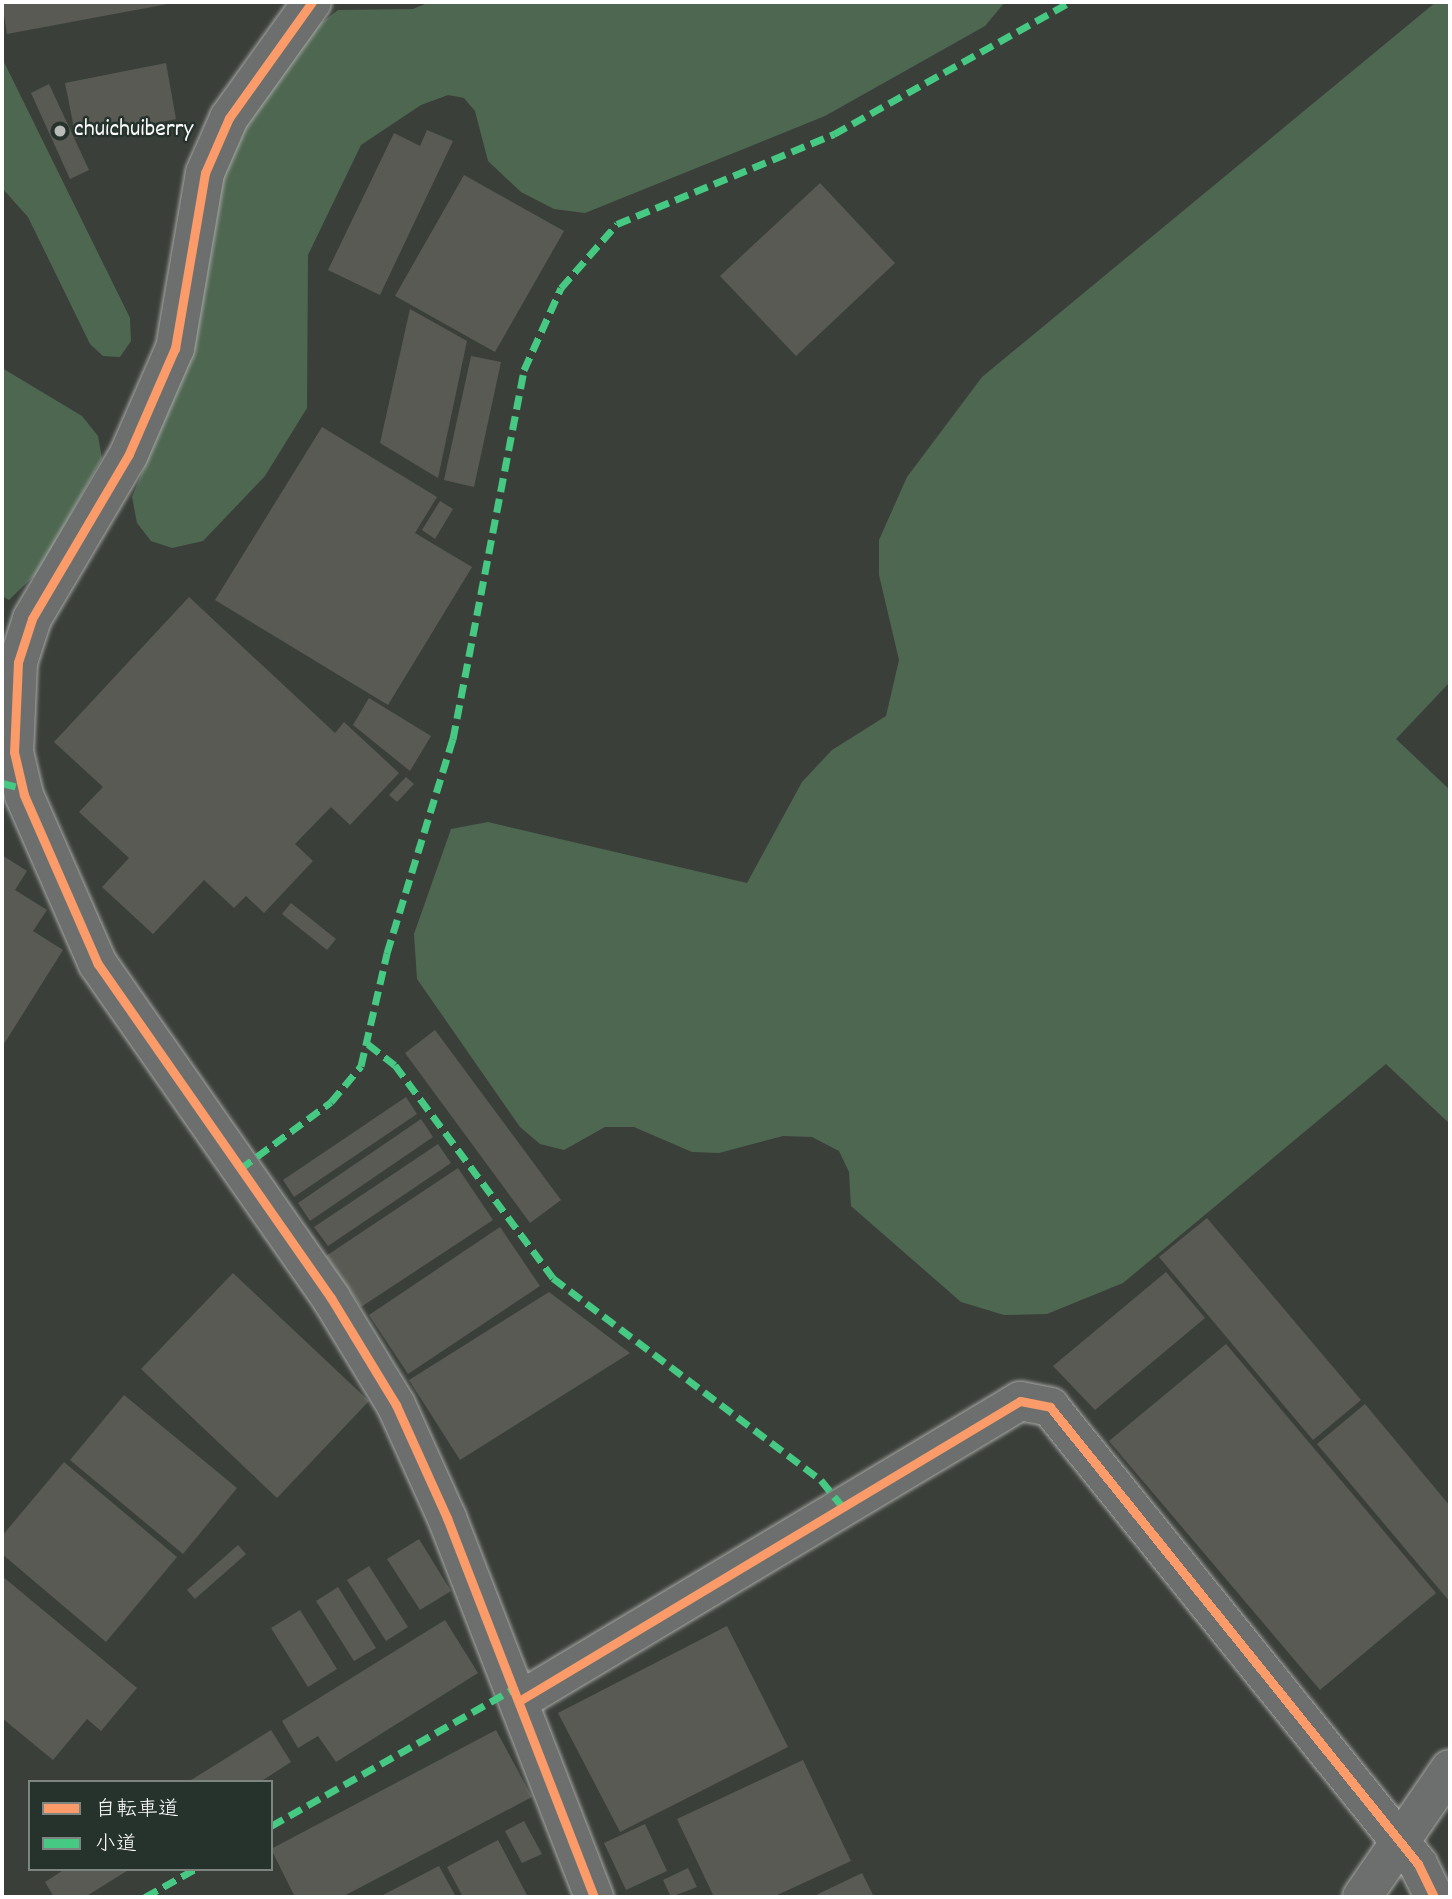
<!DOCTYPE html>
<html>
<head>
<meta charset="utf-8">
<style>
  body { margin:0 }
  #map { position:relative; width:1452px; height:1899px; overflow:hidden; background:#3b3f3a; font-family:Dekko,"Klee One",sans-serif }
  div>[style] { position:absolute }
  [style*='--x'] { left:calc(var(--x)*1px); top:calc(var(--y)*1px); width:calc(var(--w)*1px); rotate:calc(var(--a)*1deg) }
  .green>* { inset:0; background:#4e6751 }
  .building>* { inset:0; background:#595a54 }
  .roads { filter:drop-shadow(0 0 2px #a7a9a6) drop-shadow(0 0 2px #a7a9a6) }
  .minor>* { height:38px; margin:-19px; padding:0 19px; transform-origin:19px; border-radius:19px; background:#6c6f6d }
  .quiet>* { height:7px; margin-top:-3.5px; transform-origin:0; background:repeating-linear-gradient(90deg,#46c982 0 14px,transparent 0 21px) }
  .cycleway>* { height:9px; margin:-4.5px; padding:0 4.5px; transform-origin:4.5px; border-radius:4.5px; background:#fa9b69 }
  .dots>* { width:19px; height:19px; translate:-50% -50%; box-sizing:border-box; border:4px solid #26332d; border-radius:50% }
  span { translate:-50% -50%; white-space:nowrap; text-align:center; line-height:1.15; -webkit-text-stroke:5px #26332d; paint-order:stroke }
  .poi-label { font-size:24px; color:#fff }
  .left { translate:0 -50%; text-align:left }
  .frame { position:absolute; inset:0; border:4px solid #fff; pointer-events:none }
  .legend { position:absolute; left:28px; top:1780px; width:245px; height:91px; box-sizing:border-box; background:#26332d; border:2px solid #7d8581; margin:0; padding:9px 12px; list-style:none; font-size:21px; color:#fff }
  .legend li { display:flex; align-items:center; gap:14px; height:35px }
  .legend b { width:35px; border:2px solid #7d8581 }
</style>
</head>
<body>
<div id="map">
  <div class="green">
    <i style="clip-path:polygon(430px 2px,1005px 2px,985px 26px,825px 116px,585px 213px,554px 209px,521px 192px,488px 161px,475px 111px,464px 98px,448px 95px,421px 105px,361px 145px,308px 255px,307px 408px,265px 476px,203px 541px,172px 548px,151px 541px,137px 523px,132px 497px,192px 352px,221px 178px,244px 126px,312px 30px,338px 10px,413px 9px)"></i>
    <i style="clip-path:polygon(1436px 2px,1450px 2px,1450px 682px,1396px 739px,1450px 790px,1450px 1124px,1386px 1064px,1123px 1283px,1047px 1314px,1004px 1315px,961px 1302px,851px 1206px,849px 1172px,839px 1151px,812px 1137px,783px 1136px,719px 1153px,692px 1152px,634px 1127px,605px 1127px,564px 1150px,540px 1144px,520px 1127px,417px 979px,414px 934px,451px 829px,488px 822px,747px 883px,802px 782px,832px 750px,886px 716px,899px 660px,879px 575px,879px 540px,907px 477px,982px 377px)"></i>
    <i style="clip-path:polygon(2px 58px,130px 318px,131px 341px,120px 357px,103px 356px,90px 344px,28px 217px,2px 188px)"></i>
    <i style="clip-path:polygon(2px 368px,82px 416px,98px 436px,102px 458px,39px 571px,9px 600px,2px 596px)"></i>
  </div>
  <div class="building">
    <i style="clip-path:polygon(2px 2px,172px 2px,173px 3px,7px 34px)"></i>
    <i style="clip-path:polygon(166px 63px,176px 119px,76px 138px,65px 83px)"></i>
    <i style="clip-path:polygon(49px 84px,89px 170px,70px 179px,31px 93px)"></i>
    <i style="clip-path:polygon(427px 130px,453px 141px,380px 295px,328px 270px,394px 133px,420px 146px)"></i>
    <i style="clip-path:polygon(464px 175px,564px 231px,495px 352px,395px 296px)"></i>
    <i style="clip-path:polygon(820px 183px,895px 263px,796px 356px,720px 276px)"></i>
    <i style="clip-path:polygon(410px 309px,467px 341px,438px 478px,380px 443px)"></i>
    <i style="clip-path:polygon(471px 356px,501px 362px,474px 487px,444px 480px)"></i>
    <i style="clip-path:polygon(322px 427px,437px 497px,415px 533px,472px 567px,388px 705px,215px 600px)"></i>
    <i style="clip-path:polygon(440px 501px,453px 509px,435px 539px,422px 530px)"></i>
    <i style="clip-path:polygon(189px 597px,335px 733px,344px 722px,399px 773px,350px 825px,331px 807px,295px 844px,313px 861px,264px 913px,246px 896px,234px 908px,204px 880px,153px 934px,102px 887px,129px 858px,79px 812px,103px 787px,54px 742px)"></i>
    <i style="clip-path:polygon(369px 698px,431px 736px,410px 771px,353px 725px)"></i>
    <i style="clip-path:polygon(406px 777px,414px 784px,397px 802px,389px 795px)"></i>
    <i style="clip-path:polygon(2px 855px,27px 871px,15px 890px,47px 910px,33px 931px,63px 950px,2px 1047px)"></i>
    <i style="clip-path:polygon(291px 903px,336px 939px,327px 950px,282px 914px)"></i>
    <i style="clip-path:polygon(435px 1030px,561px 1200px,530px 1223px,405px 1053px)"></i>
    <i style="clip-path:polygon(406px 1097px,417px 1114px,294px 1197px,283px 1180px)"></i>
    <i style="clip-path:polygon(421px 1119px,433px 1137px,310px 1221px,298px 1203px)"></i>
    <i style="clip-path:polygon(438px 1144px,451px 1163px,328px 1246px,314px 1227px)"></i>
    <i style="clip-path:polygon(458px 1168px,493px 1220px,361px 1307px,326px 1256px)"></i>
    <i style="clip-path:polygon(1207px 1218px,1361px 1400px,1313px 1440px,1159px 1257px)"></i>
    <i style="clip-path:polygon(500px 1227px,540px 1286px,408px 1374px,369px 1315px)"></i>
    <i style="clip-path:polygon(1166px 1272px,1205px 1318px,1095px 1410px,1053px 1366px)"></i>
    <i style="clip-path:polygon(233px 1273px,369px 1401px,277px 1498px,141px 1369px)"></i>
    <i style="clip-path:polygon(549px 1292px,630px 1353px,460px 1460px,409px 1380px)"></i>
    <i style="clip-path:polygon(1226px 1344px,1436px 1593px,1320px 1690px,1109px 1441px)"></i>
    <i style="clip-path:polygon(124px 1395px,237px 1488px,183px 1554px,70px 1460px)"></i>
    <i style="clip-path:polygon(1365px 1404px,1450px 1506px,1450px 1602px,1317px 1444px)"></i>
    <i style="clip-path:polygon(64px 1462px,177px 1557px,106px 1642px,2px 1554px,2px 1536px)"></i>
    <i style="clip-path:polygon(419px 1539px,451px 1591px,420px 1610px,387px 1559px)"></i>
    <i style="clip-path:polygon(238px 1545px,246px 1554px,195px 1599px,187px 1590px)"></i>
    <i style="clip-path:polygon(369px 1566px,408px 1627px,386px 1641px,347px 1580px)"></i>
    <i style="clip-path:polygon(2px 1576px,137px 1688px,101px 1731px,87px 1719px,53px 1760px,2px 1718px)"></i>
    <i style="clip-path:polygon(338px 1587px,376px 1648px,354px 1661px,316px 1601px)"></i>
    <i style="clip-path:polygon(300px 1610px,337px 1669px,308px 1687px,271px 1628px)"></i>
    <i style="clip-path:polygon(445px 1620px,478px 1673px,336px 1762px,318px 1736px,298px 1748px,282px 1721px)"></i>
    <i style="clip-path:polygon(727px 1626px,788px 1747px,620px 1832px,558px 1713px)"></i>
    <i style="clip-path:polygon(271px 1730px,291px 1762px,260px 1782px,188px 1782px)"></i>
    <i style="clip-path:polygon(496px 1730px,532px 1797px,342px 1897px,295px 1897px,271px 1849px)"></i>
    <i style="clip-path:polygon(803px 1760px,851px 1861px,773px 1897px,714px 1897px,677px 1819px)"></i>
    <i style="clip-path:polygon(524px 1821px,542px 1854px,522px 1863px,505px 1831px)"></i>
    <i style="clip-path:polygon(645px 1824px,667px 1871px,626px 1890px,604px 1843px)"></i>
    <i style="clip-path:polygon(498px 1840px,528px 1897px,463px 1897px,447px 1867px)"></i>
    <i style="clip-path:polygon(439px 1866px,456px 1897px,379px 1897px)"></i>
    <i style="clip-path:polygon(688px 1868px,697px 1887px,671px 1897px,663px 1880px)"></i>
    <i style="clip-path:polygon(65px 1869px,130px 1869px,85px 1897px,54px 1897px,45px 1882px)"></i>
    <i style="clip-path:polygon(862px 1873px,874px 1897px,812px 1897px)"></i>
  </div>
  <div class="roads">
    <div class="minor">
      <i style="--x:312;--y:2;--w:143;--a:125.6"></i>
      <i style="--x:229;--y:118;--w:60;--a:113.6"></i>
      <i style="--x:205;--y:173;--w:178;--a:99.7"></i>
      <i style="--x:175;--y:348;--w:116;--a:113.5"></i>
      <i style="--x:129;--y:454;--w:191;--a:120.5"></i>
      <i style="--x:32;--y:619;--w:45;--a:108"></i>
      <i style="--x:18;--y:662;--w:90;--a:92.5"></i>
      <i style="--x:14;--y:752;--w:44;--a:76.9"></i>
      <i style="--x:24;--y:795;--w:184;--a:66.4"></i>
      <i style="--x:98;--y:964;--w:407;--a:55.1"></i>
      <i style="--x:331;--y:1298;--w:125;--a:58.7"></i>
      <i style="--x:396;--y:1405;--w:124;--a:65.7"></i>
      <i style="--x:447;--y:1518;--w:407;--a:68.8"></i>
      <i style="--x:519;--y:1701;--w:584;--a:-30.91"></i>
      <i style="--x:1020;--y:1401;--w:31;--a:11"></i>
      <i style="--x:1050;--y:1407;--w:587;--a:51.16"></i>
      <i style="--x:1418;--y:1864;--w:37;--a:64"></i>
      <i style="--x:1362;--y:1897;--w:155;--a:-55.5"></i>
    </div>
  </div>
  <div class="quiet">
    <i style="--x:2;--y:783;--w:21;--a:14"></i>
    <i style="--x:368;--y:1044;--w:34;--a:38"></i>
    <i style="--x:395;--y:1065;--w:265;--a:53.4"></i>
    <i style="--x:553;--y:1278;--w:336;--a:37"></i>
    <i style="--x:821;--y:1480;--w:35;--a:51"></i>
    <i style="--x:240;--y:1169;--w:113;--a:-36.4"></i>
    <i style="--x:331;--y:1102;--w:47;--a:-50.2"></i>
    <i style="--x:361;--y:1066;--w:116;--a:-77"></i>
    <i style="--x:387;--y:953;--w:224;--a:-72.9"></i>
    <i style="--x:453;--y:739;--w:376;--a:-79.1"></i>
    <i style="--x:524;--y:370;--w:90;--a:-65.7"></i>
    <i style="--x:561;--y:288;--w:85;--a:-48.8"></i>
    <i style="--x:617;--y:224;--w:235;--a:-22.5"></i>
    <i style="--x:834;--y:134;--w:270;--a:-29.2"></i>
    <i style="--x:271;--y:1826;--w:278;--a:-29.5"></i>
    <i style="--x:145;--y:1897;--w:57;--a:-29.2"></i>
  </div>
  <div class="cycleway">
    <i style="--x:312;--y:2;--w:143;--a:125.6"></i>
    <i style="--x:229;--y:118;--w:60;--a:113.6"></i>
    <i style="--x:205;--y:173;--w:178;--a:99.7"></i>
    <i style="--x:175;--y:348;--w:116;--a:113.5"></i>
    <i style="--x:129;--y:454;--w:191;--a:120.5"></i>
    <i style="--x:32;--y:619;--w:45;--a:108"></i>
    <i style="--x:18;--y:662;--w:90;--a:92.5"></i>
    <i style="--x:14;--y:752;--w:44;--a:76.9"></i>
    <i style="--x:24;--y:795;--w:184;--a:66.4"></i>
    <i style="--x:98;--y:964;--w:407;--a:55.1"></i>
    <i style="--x:331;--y:1298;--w:125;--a:58.7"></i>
    <i style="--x:396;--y:1405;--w:124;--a:65.7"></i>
    <i style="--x:447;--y:1518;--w:407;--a:68.8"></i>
    <i style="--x:519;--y:1701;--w:584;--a:-30.91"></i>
    <i style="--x:1020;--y:1401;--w:31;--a:11"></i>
    <i style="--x:1050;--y:1407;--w:587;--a:51.16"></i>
    <i style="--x:1418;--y:1864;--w:37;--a:64"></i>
  </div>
  <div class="dots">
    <i style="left:60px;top:131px;background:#babcba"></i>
  </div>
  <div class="poi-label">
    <span class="left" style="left:74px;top:131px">chuichuiberry</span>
  </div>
  <div class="frame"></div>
  <ul class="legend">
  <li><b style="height:9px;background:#fa9b69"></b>自転車道</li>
  <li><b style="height:9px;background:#46c982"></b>小道</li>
  </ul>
</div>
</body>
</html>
